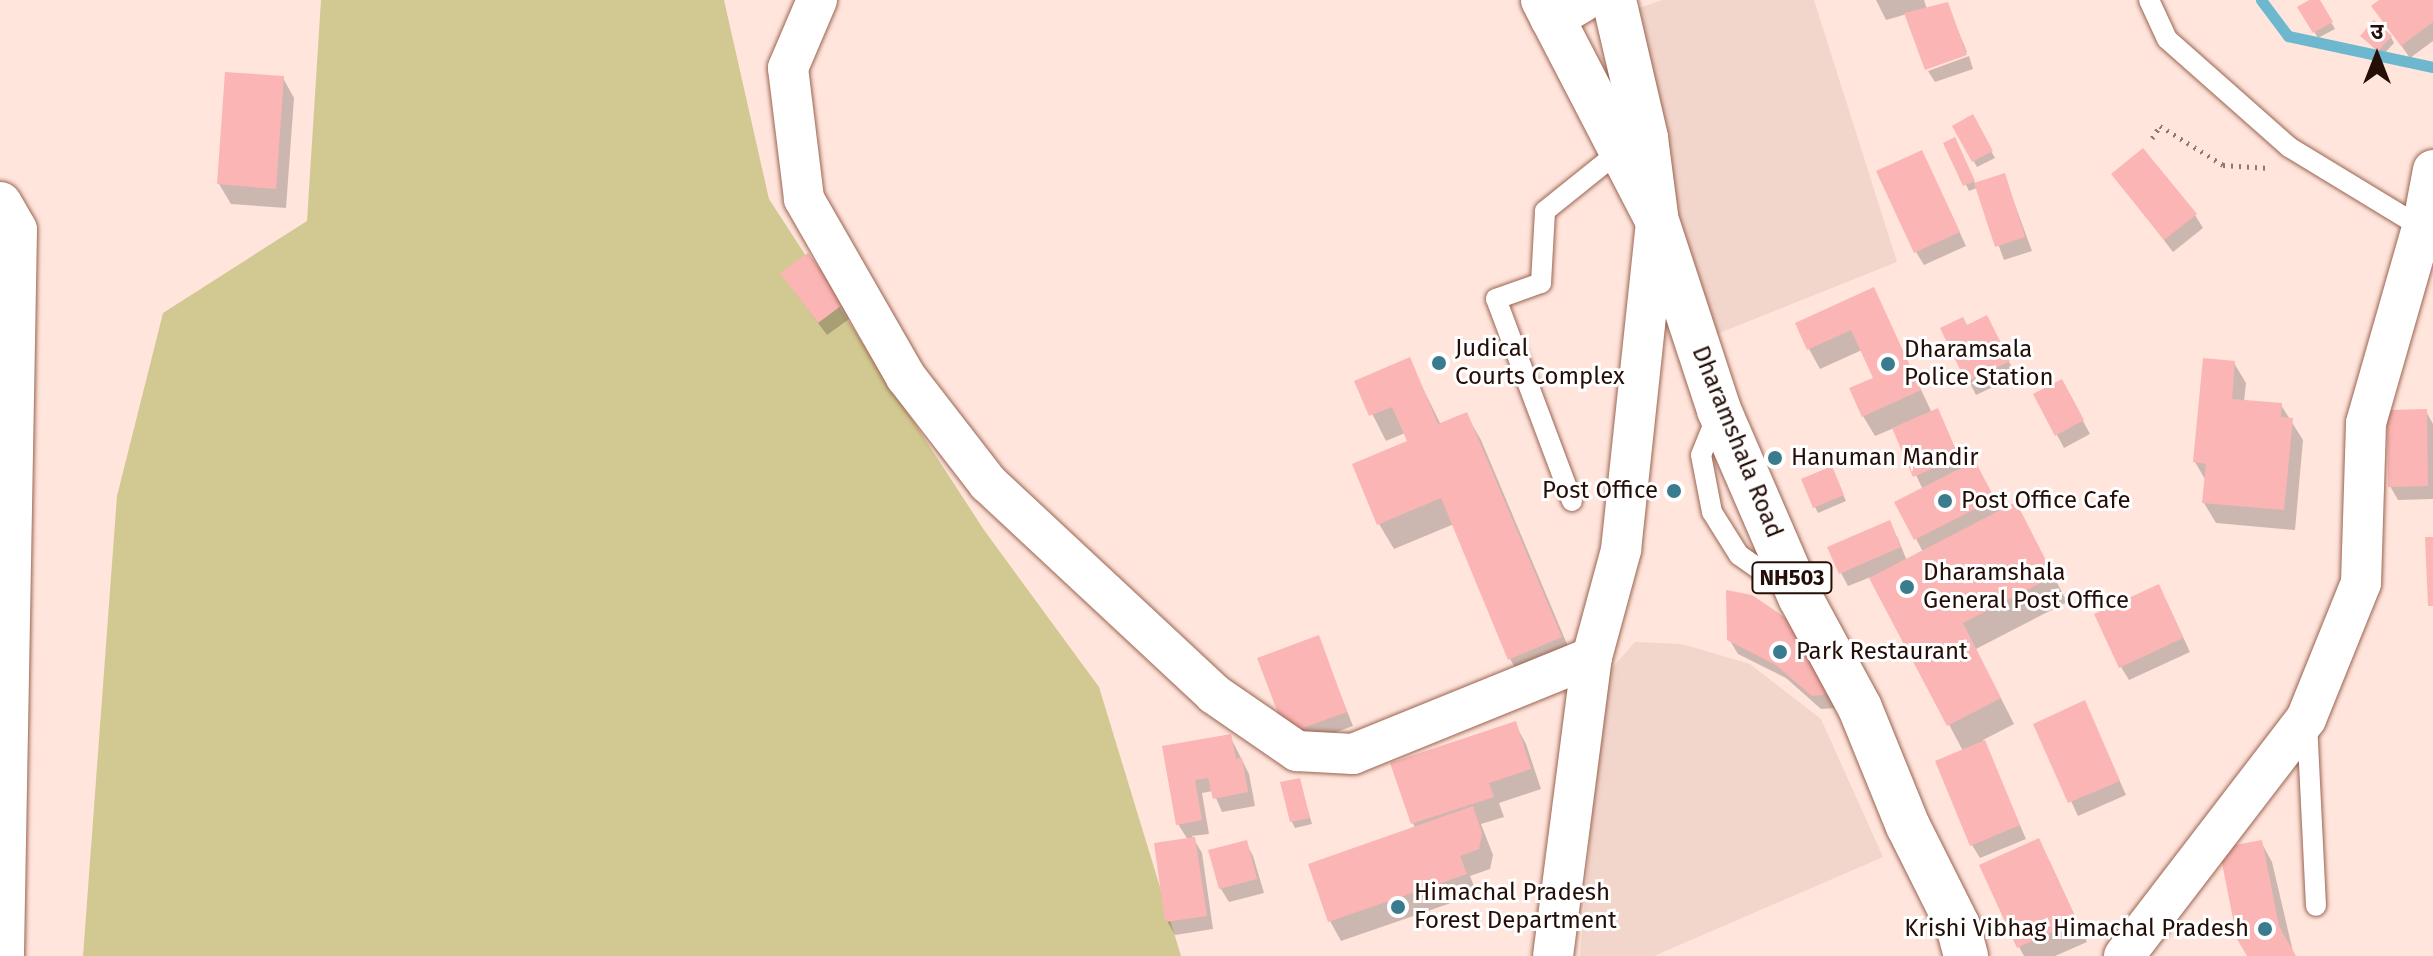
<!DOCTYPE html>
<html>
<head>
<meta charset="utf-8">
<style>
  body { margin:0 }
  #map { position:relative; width:2433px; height:956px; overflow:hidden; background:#ffe5dc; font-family:"Fira Sans","Noto Sans Devanagari",sans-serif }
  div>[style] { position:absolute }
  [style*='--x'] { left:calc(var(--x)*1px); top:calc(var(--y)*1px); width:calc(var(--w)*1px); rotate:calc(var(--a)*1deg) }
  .built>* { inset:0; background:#f2d5cb }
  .green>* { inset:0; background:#d2c992 }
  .shadow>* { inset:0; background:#0003 }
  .stream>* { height:11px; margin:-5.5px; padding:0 5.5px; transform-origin:5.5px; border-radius:5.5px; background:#6db8ce }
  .building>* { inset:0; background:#fbb5b5 }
  .path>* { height:5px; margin-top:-2.5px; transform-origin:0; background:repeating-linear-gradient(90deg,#907870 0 2px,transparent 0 8px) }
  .roads { filter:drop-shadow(0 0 2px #9b6450) drop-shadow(0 0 2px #9b6450) }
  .lane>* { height:20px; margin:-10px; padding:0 10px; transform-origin:10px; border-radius:10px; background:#fff }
  .street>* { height:40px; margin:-20px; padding:0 20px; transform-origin:20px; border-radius:20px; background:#fff }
  .secondary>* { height:44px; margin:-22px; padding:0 22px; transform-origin:22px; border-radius:22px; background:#fff }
  .primary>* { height:44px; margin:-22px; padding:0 22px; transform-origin:22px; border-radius:22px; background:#fff }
  .dots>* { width:22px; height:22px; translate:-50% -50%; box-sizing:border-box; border:4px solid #fff; border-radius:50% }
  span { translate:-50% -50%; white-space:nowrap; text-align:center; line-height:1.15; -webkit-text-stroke:6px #fff; paint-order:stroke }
  .shield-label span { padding:2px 6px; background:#fff; border:2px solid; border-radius:6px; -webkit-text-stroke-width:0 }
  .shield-label { font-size:22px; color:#240e07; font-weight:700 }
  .poi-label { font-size:24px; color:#240e07 }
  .left { translate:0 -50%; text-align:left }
  .right { translate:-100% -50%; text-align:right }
  .street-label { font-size:24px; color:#240e07 }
  .north { position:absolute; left:2337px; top:16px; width:80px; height:80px; -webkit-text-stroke:6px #fff; paint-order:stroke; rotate:0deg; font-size:22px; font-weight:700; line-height:32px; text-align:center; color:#240e07 }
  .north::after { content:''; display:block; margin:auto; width:28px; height:36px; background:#240e07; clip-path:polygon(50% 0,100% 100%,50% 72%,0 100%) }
</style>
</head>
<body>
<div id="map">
  <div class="built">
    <i style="clip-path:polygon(1662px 0,1814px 0,1897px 262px,1712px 336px,1675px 220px,1634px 10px)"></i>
    <i style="clip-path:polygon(1635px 642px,1682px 644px,1750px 664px,1821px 719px,1883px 857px,1654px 956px,1580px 956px,1604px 677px)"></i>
  </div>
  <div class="green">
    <i style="clip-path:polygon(321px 0,724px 0,769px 199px,984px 530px,1099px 687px,1181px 956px,83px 956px,117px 496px,163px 313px,307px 221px)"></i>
  </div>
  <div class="shadow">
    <i style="clip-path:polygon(1876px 0,1924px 0,1927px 9px,1947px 4px,1967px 52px,1926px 67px,1907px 14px,1886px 20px)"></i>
    <i style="clip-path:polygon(2313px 0,2318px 0,2335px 29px,2318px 38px,2300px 8px)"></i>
    <i style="clip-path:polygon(2383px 0,2433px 0,2433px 41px,2410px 58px,2374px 7px)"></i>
    <i style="clip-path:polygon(2362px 36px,2391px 37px,2394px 43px,2382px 56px)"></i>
    <i style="clip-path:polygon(1969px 56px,1973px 69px,1935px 82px,1928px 71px)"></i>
    <i style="clip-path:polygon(283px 78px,294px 98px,286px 208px,231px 204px,219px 184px)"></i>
    <i style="clip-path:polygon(1972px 117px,1995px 158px,1977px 167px,1954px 127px)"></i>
    <i style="clip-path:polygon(1946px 144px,1957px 146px,1976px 185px,2004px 175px,2032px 251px,2004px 260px,1977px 188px,1969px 191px)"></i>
    <i style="clip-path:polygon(1929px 166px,1966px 246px,1924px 265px,1916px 252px)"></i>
    <i style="clip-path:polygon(2114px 175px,2195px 215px,2203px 228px,2173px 252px)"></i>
    <i style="clip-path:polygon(791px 287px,844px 303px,852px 317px,827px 335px)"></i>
    <i style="clip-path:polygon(1874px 290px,1932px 413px,1937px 411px,1964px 469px,1982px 477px,2000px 512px,2030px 530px,2067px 602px,1976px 649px,2014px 724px,1983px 740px,2026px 839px,1980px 858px,1972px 845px,1963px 751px,1871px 577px,1848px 586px,1841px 573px,1897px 536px,1907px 561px,1923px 552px,1897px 503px,1923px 490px,1894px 428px,1875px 436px,1863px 416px,1876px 379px,1862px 350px,1820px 369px,1809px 349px)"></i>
    <i style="clip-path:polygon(1967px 327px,1994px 331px,2016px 376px,1976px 395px,1943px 329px)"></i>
    <i style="clip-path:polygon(1409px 360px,1441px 425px,1466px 414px,1481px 440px,1575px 663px,1525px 684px,1510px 659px,1454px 524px,1394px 549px,1379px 524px,1409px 442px,1405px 433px,1386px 441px,1356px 382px)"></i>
    <i style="clip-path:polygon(2234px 363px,2246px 383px,2244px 402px,2281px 405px,2303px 440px,2295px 530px,2216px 523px,2204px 503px,2206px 481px,2195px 462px)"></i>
    <i style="clip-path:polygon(2069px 395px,2090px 434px,2064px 448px,2057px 435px)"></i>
    <i style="clip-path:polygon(2426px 411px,2433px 424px,2433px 499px,2398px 500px,2390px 486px)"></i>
    <i style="clip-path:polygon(1834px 475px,1846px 501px,1818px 513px,1815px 507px)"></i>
    <i style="clip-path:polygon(2166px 600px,2190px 652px,2129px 680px,2121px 667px)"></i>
    <i style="clip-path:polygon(1318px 638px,1353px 726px,1295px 747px)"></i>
    <i style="clip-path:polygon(1729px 639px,1800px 639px,1835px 708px,1821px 709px,1786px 678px,1738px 654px)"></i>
    <i style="clip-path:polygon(2085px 703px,2126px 795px,2078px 816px,2036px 725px)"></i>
    <i style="clip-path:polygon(1515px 724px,1526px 744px,1541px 789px,1499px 803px,1504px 817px,1481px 824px,1493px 855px,1490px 869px,1470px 876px,1477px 894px,1341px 941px,1330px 921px,1310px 865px,1415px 828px,1413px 823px)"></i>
    <i style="clip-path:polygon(1230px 736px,1249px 774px,1255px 806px,1222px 812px,1213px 791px,1202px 793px,1209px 834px,1192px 836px,1202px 853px,1213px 929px,1175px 935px,1167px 921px,1188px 840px,1178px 824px,1165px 747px)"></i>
    <i style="clip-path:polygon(1299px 780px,1312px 824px,1295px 828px,1292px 822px)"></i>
    <i style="clip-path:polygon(2261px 842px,2272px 862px,2294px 956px,2249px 956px)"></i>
    <i style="clip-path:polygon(1246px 843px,1253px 856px,1264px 893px,1229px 902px,1221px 889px,1211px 852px)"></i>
    <i style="clip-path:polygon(2049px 860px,2087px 942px,2055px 956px,2024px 956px,2019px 947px)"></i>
  </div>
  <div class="stream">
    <i style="--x:2261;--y:0;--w:45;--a:53.1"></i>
    <i style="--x:2288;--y:36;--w:148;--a:12.1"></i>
  </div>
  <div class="building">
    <i style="clip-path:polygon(2309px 0,2320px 0,2333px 22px,2313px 33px,2297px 7px)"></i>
    <i style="clip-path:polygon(2379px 0,2433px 0,2433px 22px,2401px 46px,2371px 6px)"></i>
    <i style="clip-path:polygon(1948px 2px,1967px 55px,1925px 70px,1904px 13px)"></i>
    <i style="clip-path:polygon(2374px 20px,2392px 36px,2378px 51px,2360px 36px)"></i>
    <i style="clip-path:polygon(225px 72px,284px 76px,276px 189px,217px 184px)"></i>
    <i style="clip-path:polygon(1973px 114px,1993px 151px,1972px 162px,1952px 126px)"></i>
    <i style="clip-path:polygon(1955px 137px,1975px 181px,1963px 186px,1943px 143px)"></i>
    <i style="clip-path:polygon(2143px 148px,2197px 214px,2164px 240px,2111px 174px)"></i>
    <i style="clip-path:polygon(1922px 150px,1960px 232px,1914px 253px,1876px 171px)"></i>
    <i style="clip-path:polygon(2005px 173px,2025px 237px,1995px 247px,1974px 183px)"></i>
    <i style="clip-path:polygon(808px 253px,846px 302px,818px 323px,780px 273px)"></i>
    <i style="clip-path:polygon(1874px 287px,1921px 390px,1862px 417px,1849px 388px,1873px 378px,1851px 330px,1807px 350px,1795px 323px)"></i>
    <i style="clip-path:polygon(1987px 315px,2010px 361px,1966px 382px,1940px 328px,1963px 317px,1967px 325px)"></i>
    <i style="clip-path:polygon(1410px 357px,1438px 424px,1467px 412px,1562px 637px,1508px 660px,1441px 498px,1377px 525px,1352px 464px,1407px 441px,1392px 407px,1369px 416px,1354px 381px)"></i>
    <i style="clip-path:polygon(2203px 358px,2235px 361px,2232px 399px,2282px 403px,2281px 417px,2293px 418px,2284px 510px,2202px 503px,2206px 464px,2193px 462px)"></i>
    <i style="clip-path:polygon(2062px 379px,2084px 420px,2055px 436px,2033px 394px)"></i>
    <i style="clip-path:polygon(1938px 408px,1959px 457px,1913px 477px,1892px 428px)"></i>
    <i style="clip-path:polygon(2427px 409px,2428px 486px,2388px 487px,2387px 410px)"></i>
    <i style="clip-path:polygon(1975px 461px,1995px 499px,1914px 540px,1894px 502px)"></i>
    <i style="clip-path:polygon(1832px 466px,1844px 495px,1813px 508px,1801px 479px)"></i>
    <i style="clip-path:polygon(2016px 502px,2054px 576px,1963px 623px,2001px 698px,1947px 726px,1869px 578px)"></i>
    <i style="clip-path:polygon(1890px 520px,1901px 547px,1839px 574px,1827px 547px)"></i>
    <i style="clip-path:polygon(2425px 537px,2433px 537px,2433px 606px,2428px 606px)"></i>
    <i style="clip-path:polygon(2159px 584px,2183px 638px,2119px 668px,2094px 614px)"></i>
    <i style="clip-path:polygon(1726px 590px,1752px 595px,1793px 623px,1829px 694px,1812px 696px,1776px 665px,1727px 640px)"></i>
    <i style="clip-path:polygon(1319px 635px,1347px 712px,1286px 734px,1257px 658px)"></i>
    <i style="clip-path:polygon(2085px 700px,2120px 781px,2068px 803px,2033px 724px)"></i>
    <i style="clip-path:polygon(1516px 721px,1531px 769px,1489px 783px,1494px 797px,1411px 824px,1390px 763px)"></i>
    <i style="clip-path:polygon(1231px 734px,1236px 759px,1242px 758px,1248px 792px,1213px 799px,1208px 778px,1195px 780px,1202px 820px,1176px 825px,1162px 746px)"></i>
    <i style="clip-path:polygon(1985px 740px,2020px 825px,1970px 846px,1935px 761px)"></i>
    <i style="clip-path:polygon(1300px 778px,1310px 818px,1290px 822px,1280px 782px)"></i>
    <i style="clip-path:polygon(1473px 806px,1482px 833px,1479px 849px,1460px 856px,1467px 874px,1328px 922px,1308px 864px)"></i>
    <i style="clip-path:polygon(1195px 837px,1207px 916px,1165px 922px,1154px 843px)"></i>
    <i style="clip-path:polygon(2039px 838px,2077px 921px,2017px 948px,1979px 865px)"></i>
    <i style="clip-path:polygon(1247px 840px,1257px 879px,1219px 889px,1208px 850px)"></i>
    <i style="clip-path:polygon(2262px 840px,2279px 926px,2296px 956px,2247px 956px,2237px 939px,2219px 848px)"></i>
  </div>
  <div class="path">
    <i style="--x:2152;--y:138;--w:14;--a:-56"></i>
    <i style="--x:2160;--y:126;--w:74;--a:31.8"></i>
    <i style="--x:2223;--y:165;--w:46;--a:3.7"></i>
  </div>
  <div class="roads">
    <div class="lane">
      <i style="--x:2149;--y:0;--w:43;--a:65.2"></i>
      <i style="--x:2167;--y:39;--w:163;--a:41.5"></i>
      <i style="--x:2289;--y:147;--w:156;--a:31.3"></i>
      <i style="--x:1718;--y:413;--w:45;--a:112"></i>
      <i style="--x:1701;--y:455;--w:58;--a:79.1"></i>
      <i style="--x:1712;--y:512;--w:51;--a:57.9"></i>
      <i style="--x:1739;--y:555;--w:57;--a:35.1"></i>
      <i style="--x:1572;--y:501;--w:216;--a:-110.6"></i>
      <i style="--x:1496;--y:299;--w:48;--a:-19.6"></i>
      <i style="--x:1541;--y:283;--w:72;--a:-86.8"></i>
      <i style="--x:1545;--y:211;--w:97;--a:-38.8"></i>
      <i style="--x:2307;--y:722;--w:184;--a:87.2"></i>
    </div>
    <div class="street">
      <i style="--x:817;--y:0;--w:74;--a:113.1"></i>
      <i style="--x:788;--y:68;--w:132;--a:83"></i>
      <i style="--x:804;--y:199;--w:205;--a:60.2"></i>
      <i style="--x:906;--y:377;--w:134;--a:52.3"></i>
      <i style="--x:988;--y:483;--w:309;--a:43"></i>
      <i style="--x:1214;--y:694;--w:101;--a:34.5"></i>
      <i style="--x:1297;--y:751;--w:56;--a:3.1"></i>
      <i style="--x:1353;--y:754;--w:258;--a:-22.1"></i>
      <i style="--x:2422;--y:228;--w:59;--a:-79.3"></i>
      <i style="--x:1553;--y:956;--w:302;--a:-82.6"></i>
      <i style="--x:1592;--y:657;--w:111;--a:-74.8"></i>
      <i style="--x:1621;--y:550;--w:332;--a:-83.9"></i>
      <i style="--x:2124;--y:956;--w:299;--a:-52.5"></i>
      <i style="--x:2306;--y:719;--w:147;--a:-68"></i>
      <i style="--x:2361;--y:583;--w:160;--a:-88.2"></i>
      <i style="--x:2366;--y:423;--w:203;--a:-74"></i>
      <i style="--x:2422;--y:228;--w:13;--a:32"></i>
    </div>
    <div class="secondary">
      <i style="--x:1614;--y:0;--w:142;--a:76.9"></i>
      <i style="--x:1646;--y:138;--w:78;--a:82.6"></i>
      <i style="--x:1552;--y:18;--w:35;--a:-31"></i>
      <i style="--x:0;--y:204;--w:30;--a:60"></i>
      <i style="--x:15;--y:230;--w:726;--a:91.03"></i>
    </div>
    <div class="primary">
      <i style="--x:1543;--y:0;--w:246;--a:62.6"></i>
      <i style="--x:1656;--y:218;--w:202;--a:71.8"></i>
      <i style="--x:1719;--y:410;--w:204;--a:66.6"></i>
      <i style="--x:1800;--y:597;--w:126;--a:61.6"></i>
      <i style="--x:1860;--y:708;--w:127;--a:67.9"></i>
      <i style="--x:1908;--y:826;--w:112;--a:63.4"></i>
      <i style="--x:1958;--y:926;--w:31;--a:75"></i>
    </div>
  </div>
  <div class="dots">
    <i style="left:1439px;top:363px;background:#3a7b8e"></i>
    <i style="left:1888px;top:364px;background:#3a7b8e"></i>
    <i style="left:1775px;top:458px;background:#3a7b8e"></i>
    <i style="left:1674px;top:491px;background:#3a7b8e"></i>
    <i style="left:1945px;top:501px;background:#3a7b8e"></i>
    <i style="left:1907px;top:587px;background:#3a7b8e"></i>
    <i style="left:1780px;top:652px;background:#3a7b8e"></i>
    <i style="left:1398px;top:907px;background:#3a7b8e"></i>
    <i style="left:2265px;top:929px;background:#3a7b8e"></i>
  </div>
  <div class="shield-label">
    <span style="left:1792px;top:578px">NH503</span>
  </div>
  <div class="poi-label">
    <span class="left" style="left:1455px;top:363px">Judical<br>Courts Complex</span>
    <span class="left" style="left:1904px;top:364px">Dharamsala<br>Police Station</span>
    <span class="left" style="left:1791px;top:458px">Hanuman Mandir</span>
    <span class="right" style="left:1658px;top:491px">Post Office</span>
    <span class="left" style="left:1961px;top:501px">Post Office Cafe</span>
    <span class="left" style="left:1923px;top:587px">Dharamshala<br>General Post Office</span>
    <span class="left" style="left:1796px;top:652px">Park Restaurant</span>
    <span class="left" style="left:1414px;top:907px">Himachal Pradesh<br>Forest Department</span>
    <span class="right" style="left:2249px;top:929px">Krishi Vibhag Himachal Pradesh</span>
  </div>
  <div class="street-label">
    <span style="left:1737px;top:442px;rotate:68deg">Dharamshala Road</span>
  </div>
  <div class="north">उ</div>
</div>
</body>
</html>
